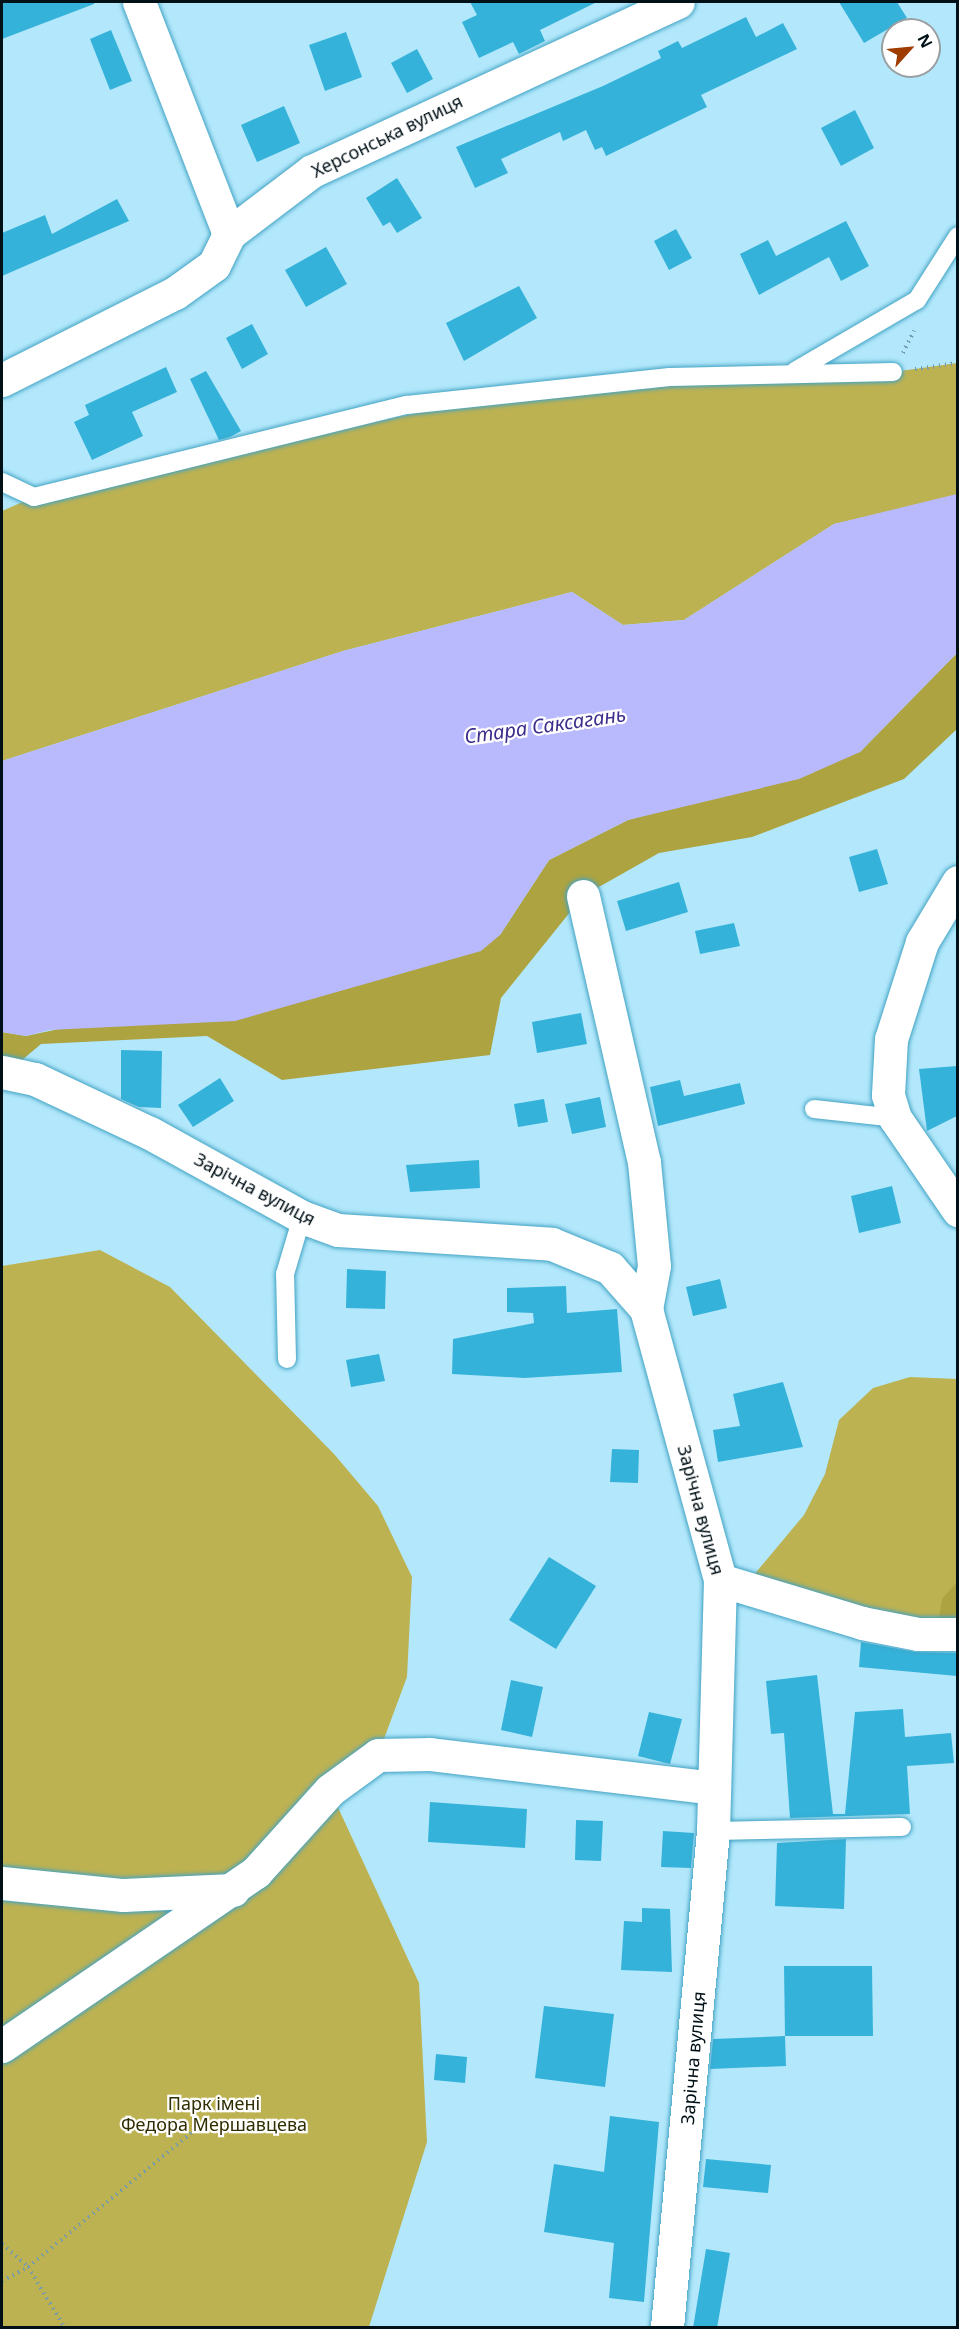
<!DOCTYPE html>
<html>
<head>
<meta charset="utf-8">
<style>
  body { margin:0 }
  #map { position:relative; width:959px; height:2329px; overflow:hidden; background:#b3e8fc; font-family:"Noto Sans",sans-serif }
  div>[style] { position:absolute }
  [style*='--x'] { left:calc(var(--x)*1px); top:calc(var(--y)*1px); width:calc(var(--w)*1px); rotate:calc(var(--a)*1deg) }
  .green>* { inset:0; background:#bdb252 }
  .forest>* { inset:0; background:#ada341 }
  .water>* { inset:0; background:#b9bafe }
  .building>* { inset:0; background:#35b2d9 }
  .path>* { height:4px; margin-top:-2px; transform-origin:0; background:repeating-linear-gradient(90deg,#739bab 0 1.5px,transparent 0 6px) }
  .roads { filter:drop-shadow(0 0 2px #42a3c3) drop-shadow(0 0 2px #42a3c3) }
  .lane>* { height:18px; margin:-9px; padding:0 9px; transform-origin:9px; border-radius:9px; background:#fff }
  .street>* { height:33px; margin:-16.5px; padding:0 16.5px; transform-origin:16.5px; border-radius:16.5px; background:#fff }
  span { translate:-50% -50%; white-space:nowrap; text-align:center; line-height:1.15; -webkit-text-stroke:4.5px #fff; paint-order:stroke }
  .street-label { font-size:18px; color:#001017 }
  .park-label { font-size:18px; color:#312d02 }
  .water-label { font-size:20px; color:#3c2e8c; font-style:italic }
  .frame { position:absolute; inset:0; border:3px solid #001017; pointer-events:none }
  .north { position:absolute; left:881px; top:18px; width:60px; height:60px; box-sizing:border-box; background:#fff; border:2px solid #999fa2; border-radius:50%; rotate:63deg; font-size:16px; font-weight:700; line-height:24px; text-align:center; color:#001017 }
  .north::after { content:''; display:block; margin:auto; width:21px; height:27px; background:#9f3c00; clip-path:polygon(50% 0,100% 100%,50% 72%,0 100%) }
</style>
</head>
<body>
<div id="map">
  <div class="green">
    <i style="clip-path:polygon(957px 363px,958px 494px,952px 499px,834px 524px,684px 620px,623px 625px,572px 592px,343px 651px,2px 761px,2px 511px,34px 497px,508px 393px,893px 372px)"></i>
    <i style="clip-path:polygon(100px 1250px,170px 1287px,334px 1454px,378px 1506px,412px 1577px,407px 1677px,378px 1755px,330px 1790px,419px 1983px,427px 2142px,369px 2327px,2px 2328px,2px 1266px)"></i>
    <i style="clip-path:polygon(910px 1377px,957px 1379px,957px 1582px,951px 1634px,743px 1588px,804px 1515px,825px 1474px,839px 1420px,873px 1388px)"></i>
  </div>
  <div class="forest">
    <i style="clip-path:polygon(957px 653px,957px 729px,904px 779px,752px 837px,659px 853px,583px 896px,501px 998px,490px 1055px,282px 1080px,207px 1036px,41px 1044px,2px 1077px,2px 1032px,26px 1036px,500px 935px,549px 860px,628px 820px,860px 752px)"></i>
    <i style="clip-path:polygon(957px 1582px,957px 1634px,939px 1618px,942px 1599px)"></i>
  </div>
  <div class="water">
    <i style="clip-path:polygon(957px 494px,957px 653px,860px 752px,799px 779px,628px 820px,549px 860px,500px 935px,481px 951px,235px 1021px,49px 1030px,26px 1036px,2px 1032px,2px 761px,343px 651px,572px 592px,623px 625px,684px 620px,834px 524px)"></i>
  </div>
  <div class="building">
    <i style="clip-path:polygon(2px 2px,94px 2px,94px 4px,2px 39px)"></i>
    <i style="clip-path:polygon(470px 2px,597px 2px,540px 30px,545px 41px,519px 54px,513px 42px,479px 58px,462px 22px,477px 15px)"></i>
    <i style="clip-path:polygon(839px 2px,897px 2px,907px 18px,864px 43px)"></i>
    <i style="clip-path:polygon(746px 17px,756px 37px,783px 23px,797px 49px,701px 95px,707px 107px,606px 156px,602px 147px,595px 150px,586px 130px,563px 141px,560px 132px,501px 159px,508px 173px,475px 188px,456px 147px,603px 86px,661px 58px,658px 51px,678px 41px,682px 48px)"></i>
    <i style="clip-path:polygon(111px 30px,132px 81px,110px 90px,90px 39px)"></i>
    <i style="clip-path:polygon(346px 32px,362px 77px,325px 91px,309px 45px)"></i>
    <i style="clip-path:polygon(417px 49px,433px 79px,407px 93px,391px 63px)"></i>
    <i style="clip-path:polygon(284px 106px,300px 143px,257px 162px,241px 125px)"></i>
    <i style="clip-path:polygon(855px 110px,874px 148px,841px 166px,821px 128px)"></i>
    <i style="clip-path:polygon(397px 178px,422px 218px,397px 233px,390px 222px,383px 226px,366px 198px)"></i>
    <i style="clip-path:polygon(117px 199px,129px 221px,2px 276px,2px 233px,45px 215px,52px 234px)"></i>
    <i style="clip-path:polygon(846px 221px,869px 266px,841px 281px,829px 257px,759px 295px,740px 254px,768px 240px,776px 256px)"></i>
    <i style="clip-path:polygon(676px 229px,692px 258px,669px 270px,654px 241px)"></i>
    <i style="clip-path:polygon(326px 247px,347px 284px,306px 307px,285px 270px)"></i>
    <i style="clip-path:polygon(519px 286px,537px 318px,464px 361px,446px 323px)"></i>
    <i style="clip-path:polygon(252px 324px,268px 354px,242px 369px,226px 338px)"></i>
    <i style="clip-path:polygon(166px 367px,177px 392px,132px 412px,143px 436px,92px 460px,74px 422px,89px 415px,85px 405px)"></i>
    <i style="clip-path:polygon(206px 371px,241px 431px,230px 437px,219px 440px,190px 379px)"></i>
    <i style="clip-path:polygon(877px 849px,888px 884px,859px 892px,849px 857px)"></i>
    <i style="clip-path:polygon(679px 882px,688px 912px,626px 931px,617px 901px)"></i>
    <i style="clip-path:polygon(734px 923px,740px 946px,700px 954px,695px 931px)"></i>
    <i style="clip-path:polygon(581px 1013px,587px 1044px,537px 1053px,532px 1022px)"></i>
    <i style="clip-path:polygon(121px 1050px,162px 1051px,161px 1108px,139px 1107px,121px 1099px)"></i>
    <i style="clip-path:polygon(957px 1066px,957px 1116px,927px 1131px,919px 1069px)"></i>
    <i style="clip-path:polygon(220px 1078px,234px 1101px,193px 1127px,178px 1105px)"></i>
    <i style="clip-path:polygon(680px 1080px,684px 1096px,740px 1083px,745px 1104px,658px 1126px,650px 1087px)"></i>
    <i style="clip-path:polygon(600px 1097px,606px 1127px,572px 1134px,565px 1104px)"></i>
    <i style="clip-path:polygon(544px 1099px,548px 1122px,518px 1127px,514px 1104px)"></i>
    <i style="clip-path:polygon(479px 1160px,480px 1188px,410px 1192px,406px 1165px)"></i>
    <i style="clip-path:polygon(892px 1186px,901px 1223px,859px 1233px,851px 1196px)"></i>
    <i style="clip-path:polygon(347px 1269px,386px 1271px,385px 1309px,346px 1308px)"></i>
    <i style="clip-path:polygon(720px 1279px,727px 1308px,693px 1316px,686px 1287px)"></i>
    <i style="clip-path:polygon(566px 1286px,567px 1313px,617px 1309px,622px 1372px,524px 1378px,452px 1374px,453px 1339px,534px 1323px,533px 1313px,507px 1312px,507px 1288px)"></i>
    <i style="clip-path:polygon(379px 1354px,385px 1381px,351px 1387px,346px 1360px)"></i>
    <i style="clip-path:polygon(783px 1382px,803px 1447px,718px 1462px,713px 1430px,740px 1426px,733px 1394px)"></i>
    <i style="clip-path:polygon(612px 1449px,639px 1450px,638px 1483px,610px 1482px)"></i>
    <i style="clip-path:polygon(549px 1557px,596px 1586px,556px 1649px,509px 1620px)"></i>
    <i style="clip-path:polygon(861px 1642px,915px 1652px,957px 1653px,957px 1676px,859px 1667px)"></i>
    <i style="clip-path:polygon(817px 1675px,833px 1814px,845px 1814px,855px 1712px,903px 1709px,905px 1737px,951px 1733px,954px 1763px,907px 1766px,910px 1814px,790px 1818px,784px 1733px,771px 1734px,766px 1681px)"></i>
    <i style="clip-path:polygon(511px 1680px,543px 1687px,532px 1737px,501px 1730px)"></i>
    <i style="clip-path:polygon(649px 1712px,682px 1719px,670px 1764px,638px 1756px)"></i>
    <i style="clip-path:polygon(430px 1802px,527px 1809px,525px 1848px,428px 1842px)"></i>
    <i style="clip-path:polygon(576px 1820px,603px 1821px,601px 1861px,575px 1860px)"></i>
    <i style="clip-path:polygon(663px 1831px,694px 1833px,691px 1868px,661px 1867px)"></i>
    <i style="clip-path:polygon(846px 1839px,844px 1909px,775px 1906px,777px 1843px)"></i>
    <i style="clip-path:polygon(642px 1908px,670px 1909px,672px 1972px,621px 1970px,624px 1921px,642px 1922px)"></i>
    <i style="clip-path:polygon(784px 1966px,872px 1966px,873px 2036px,785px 2036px)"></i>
    <i style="clip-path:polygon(544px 2006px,614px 2014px,605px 2087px,535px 2078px)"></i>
    <i style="clip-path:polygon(785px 2036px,786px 2066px,710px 2069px,713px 2039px)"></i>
    <i style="clip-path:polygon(436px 2054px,467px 2057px,465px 2083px,434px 2080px)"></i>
    <i style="clip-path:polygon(610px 2116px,659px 2122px,644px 2302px,609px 2298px,614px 2243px,544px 2232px,554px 2164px,604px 2172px)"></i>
    <i style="clip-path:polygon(706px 2159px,771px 2165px,768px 2193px,703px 2187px)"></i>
    <i style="clip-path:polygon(706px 2249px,730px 2253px,717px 2328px,693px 2328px)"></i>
  </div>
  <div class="path">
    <i style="--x:903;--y:353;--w:25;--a:-64"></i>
    <i style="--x:915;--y:369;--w:43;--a:-7.9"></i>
    <i style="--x:2;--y:2244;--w:35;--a:41"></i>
    <i style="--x:28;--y:2267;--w:71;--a:58.8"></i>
    <i style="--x:2;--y:2281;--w:30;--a:-28"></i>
    <i style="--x:28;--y:2267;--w:219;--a:-39.4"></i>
  </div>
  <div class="roads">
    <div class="lane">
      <i style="--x:795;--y:371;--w:141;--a:-30.2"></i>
      <i style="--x:917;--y:300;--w:76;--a:-57.4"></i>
      <i style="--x:2;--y:482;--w:35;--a:25"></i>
      <i style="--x:34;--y:497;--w:384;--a:-13.9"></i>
      <i style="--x:407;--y:405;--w:264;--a:-6.1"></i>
      <i style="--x:670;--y:377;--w:223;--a:-1.3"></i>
      <i style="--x:814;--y:1109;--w:81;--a:6.3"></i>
      <i style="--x:287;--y:1359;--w:85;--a:-91.3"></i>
      <i style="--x:285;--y:1274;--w:59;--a:-73.4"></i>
      <i style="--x:713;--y:1831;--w:189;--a:-1.2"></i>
    </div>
    <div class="street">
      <i style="--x:139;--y:2;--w:249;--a:68.8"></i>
      <i style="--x:2;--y:380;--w:194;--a:-26.7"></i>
      <i style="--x:175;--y:293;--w:48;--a:-35.7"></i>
      <i style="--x:214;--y:265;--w:34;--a:-64"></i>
      <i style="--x:229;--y:234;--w:104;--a:-37.2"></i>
      <i style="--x:312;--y:171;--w:403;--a:-24.8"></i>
      <i style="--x:958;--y:882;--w:70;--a:121"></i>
      <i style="--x:922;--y:942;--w:102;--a:107.7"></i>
      <i style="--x:891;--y:1039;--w:56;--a:93.1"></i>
      <i style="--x:888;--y:1095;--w:24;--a:73"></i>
      <i style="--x:895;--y:1118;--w:112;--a:55.6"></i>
      <i style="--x:583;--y:896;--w:273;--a:77.1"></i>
      <i style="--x:644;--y:1162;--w:104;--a:84.5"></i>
      <i style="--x:654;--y:1266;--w:44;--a:100.5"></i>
      <i style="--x:2;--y:1072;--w:34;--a:12"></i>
      <i style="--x:35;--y:1079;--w:127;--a:25.2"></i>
      <i style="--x:150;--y:1133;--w:174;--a:28.9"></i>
      <i style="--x:302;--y:1217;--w:38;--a:20"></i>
      <i style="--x:338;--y:1230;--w:214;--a:3.7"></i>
      <i style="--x:552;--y:1244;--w:63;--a:22.5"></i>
      <i style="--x:610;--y:1268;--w:55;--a:48.7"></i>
      <i style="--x:646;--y:1309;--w:281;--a:74.7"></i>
      <i style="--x:720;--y:1580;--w:251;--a:91.6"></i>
      <i style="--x:713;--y:1831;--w:499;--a:95.3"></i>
      <i style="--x:720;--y:1580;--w:148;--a:16.8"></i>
      <i style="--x:862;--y:1623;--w:57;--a:11.1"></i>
      <i style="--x:918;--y:1634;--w:40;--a:0"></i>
      <i style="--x:2;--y:1883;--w:122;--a:5.7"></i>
      <i style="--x:123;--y:1895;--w:110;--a:-2.6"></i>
      <i style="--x:2;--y:2046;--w:308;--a:-34.4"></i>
      <i style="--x:256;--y:1872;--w:110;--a:-47.9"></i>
      <i style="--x:330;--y:1790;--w:59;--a:-36.1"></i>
      <i style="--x:378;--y:1755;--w:52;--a:-1.1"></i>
      <i style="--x:430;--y:1754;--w:286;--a:6.8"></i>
    </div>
  </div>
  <div class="street-label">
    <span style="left:387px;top:136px;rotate:-26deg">Херсонська вулиця</span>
    <span style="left:255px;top:1189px;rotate:28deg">Зарічна вулиця</span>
    <span style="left:701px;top:1510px;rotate:75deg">Зарічна вулиця</span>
    <span style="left:693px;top:2058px;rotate:-85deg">Зарічна вулиця</span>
  </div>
  <div class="park-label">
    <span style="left:214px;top:2114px">Парк імені<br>Федора Мершавцева</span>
  </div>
  <div class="water-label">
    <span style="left:545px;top:725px;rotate:-8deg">Стара Саксагань</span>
  </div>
  <div class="frame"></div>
  <div class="north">N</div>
</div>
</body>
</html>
